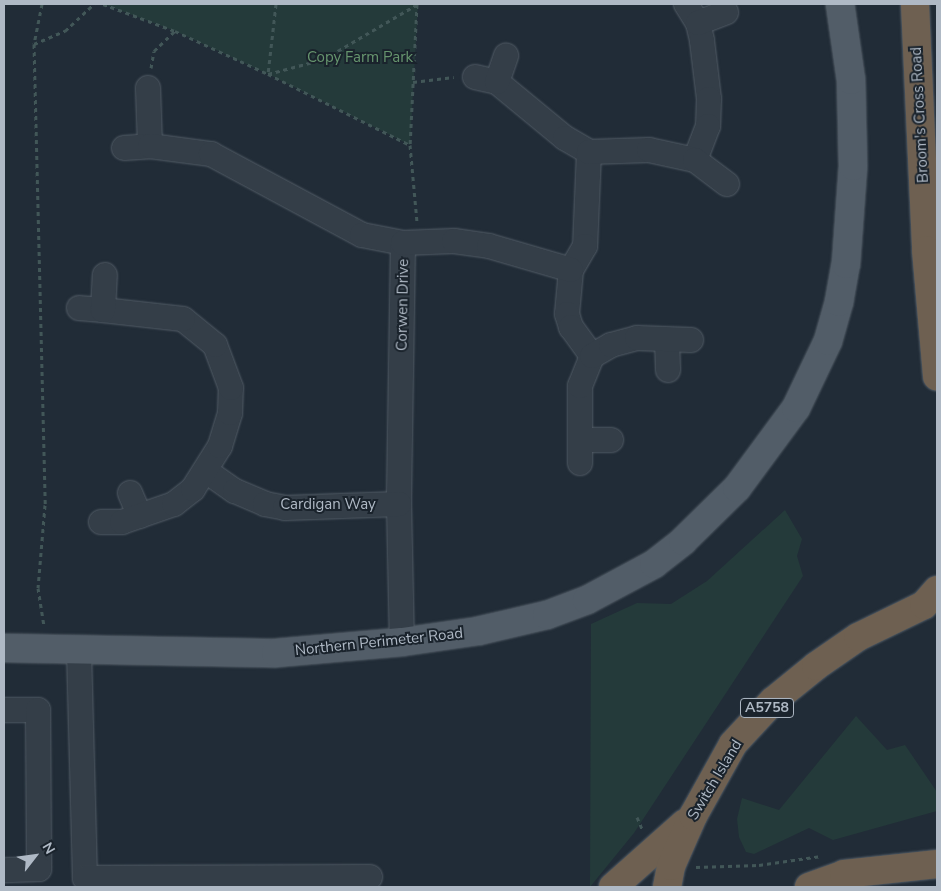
<!DOCTYPE html>
<html>
<head>
<meta charset="utf-8">
<style>
  body { margin:0 }
  #map { position:relative; width:941px; height:891px; overflow:hidden; background:#212c37; font-family:"Nunito Sans",sans-serif }
  div>[style] { position:absolute }
  [style*='--x'] { left:calc(var(--x)*1px); top:calc(var(--y)*1px); width:calc(var(--w)*1px); rotate:calc(var(--a)*1deg) }
  .green>* { inset:0; background:#243a3a }
  .path>* { height:3px; margin-top:-1.5px; transform-origin:0; background:repeating-linear-gradient(90deg,#425758 0 4px,transparent 0 8px) }
  .roads { filter:drop-shadow(0 0 1px #525c66) drop-shadow(0 0 1px #525c66) }
  .minor>* { height:24px; margin:-12px; padding:0 12px; transform-origin:12px; border-radius:12px; background:#343e48 }
  .major>* { height:28px; margin:-14px; padding:0 14px; transform-origin:14px; border-radius:14px; background:#525d68 }
  .highway>* { height:28px; margin:-14px; padding:0 14px; transform-origin:14px; border-radius:14px; background:#6e6051 }
  span { translate:-50% -50%; white-space:nowrap; text-align:center; line-height:1.15; -webkit-text-stroke:4px #1a232c; paint-order:stroke }
  .shield-label span { padding:1px 4px; background:#1a232c; border:1px solid; border-radius:4px; -webkit-text-stroke-width:0 }
  .shield-label { font-size:14px; color:#afb9c5; font-weight:700 }
  .park-label { font-size:15px; color:#66956e }
  .street-label { font-size:15px; color:#afb9c5 }
  .frame { position:absolute; inset:0; border:5px solid #afb9c5; pointer-events:none }
  .north { position:absolute; left:10px; top:831px; width:50px; height:50px; -webkit-text-stroke:4px #1a232c; paint-order:stroke; rotate:60deg; font-size:14px; font-weight:700; line-height:20px; text-align:center; color:#afb9c5 }
  .north::after { content:''; display:block; margin:auto; width:18px; height:22px; background:#afb9c5; clip-path:polygon(50% 0,100% 100%,50% 72%,0 100%) }
</style>
</head>
<body>
<div id="map">
  <div class="green">
    <i style="clip-path:polygon(103px 4px,418px 4px,410px 145px,268px 74px,175px 31px)"></i>
    <i style="clip-path:polygon(785px 510px,802px 539px,797px 556px,803px 576px,634px 833px,590px 887px,591px 624px,637px 603px,671px 604px,707px 581px)"></i>
    <i style="clip-path:polygon(856px 716px,887px 750px,905px 745px,937px 792px,937px 811px,833px 840px,809px 828px,754px 854px,746px 852px,739px 837px,737px 819px,742px 798px,779px 810px)"></i>
  </div>
  <div class="path">
    <i style="--x:42;--y:4;--w:41;--a:101.3"></i>
    <i style="--x:34;--y:44;--w:461;--a:88.6"></i>
    <i style="--x:45;--y:505;--w:83;--a:94.8"></i>
    <i style="--x:38;--y:588;--w:38;--a:81"></i>
    <i style="--x:103;--y:4;--w:77;--a:20.6"></i>
    <i style="--x:175;--y:31;--w:102;--a:24.8"></i>
    <i style="--x:268;--y:74;--w:159;--a:26.6"></i>
    <i style="--x:276;--y:4;--w:70;--a:96.5"></i>
    <i style="--x:268;--y:74;--w:58;--a:-15"></i>
    <i style="--x:324;--y:59;--w:107;--a:-30.4"></i>
    <i style="--x:417;--y:4;--w:141;--a:92.8"></i>
    <i style="--x:410;--y:145;--w:77;--a:84.8"></i>
    <i style="--x:34;--y:44;--w:34;--a:-23"></i>
    <i style="--x:65;--y:31;--w:40;--a:-43"></i>
    <i style="--x:151;--y:68;--w:17;--a:-80"></i>
    <i style="--x:154;--y:51;--w:29;--a:-44"></i>
    <i style="--x:413;--y:82;--w:41;--a:-7"></i>
    <i style="--x:637;--y:817;--w:13;--a:67"></i>
    <i style="--x:696;--y:867;--w:63;--a:-1.8"></i>
    <i style="--x:759;--y:865;--w:63;--a:-8.3"></i>
  </div>
  <div class="roads">
    <div class="minor">
      <i style="--x:686;--y:4;--w:22;--a:58"></i>
      <i style="--x:698;--y:23;--w:18;--a:77"></i>
      <i style="--x:702;--y:41;--w:58;--a:83.1"></i>
      <i style="--x:709;--y:99;--w:27;--a:92"></i>
      <i style="--x:708;--y:126;--w:36;--a:111"></i>
      <i style="--x:698;--y:23;--w:30;--a:-21"></i>
      <i style="--x:475;--y:77;--w:23;--a:13"></i>
      <i style="--x:497;--y:82;--w:88;--a:39.5"></i>
      <i style="--x:565;--y:138;--w:28;--a:30"></i>
      <i style="--x:497;--y:82;--w:28;--a:-71"></i>
      <i style="--x:148;--y:88;--w:58;--a:88"></i>
      <i style="--x:124;--y:148;--w:26;--a:-4"></i>
      <i style="--x:150;--y:146;--w:62;--a:7.5"></i>
      <i style="--x:211;--y:154;--w:171;--a:28.2"></i>
      <i style="--x:362;--y:235;--w:42;--a:11"></i>
      <i style="--x:403;--y:243;--w:261;--a:90.9"></i>
      <i style="--x:399;--y:504;--w:138;--a:88.8"></i>
      <i style="--x:589;--y:152;--w:94;--a:92.4"></i>
      <i style="--x:585;--y:246;--w:28;--a:120"></i>
      <i style="--x:571;--y:270;--w:44;--a:95.2"></i>
      <i style="--x:567;--y:314;--w:14;--a:73"></i>
      <i style="--x:571;--y:327;--w:36;--a:54"></i>
      <i style="--x:589;--y:152;--w:60;--a:-1.9"></i>
      <i style="--x:649;--y:150;--w:47;--a:12.3"></i>
      <i style="--x:695;--y:160;--w:40;--a:37"></i>
      <i style="--x:403;--y:243;--w:51;--a:-2.2"></i>
      <i style="--x:454;--y:241;--w:35;--a:8"></i>
      <i style="--x:489;--y:246;--w:85;--a:16.3"></i>
      <i style="--x:79;--y:308;--w:24;--a:5"></i>
      <i style="--x:667;--y:340;--w:30;--a:88"></i>
      <i style="--x:581;--y:440;--w:30;--a:0"></i>
      <i style="--x:580;--y:463;--w:77;--a:-90"></i>
      <i style="--x:580;--y:386;--w:32;--a:-68"></i>
      <i style="--x:592;--y:356;--w:22;--a:-30"></i>
      <i style="--x:611;--y:345;--w:27;--a:-15"></i>
      <i style="--x:637;--y:338;--w:54;--a:2.1"></i>
      <i style="--x:206;--y:471;--w:35;--a:35"></i>
      <i style="--x:235;--y:491;--w:33;--a:23"></i>
      <i style="--x:265;--y:504;--w:20;--a:11"></i>
      <i style="--x:285;--y:508;--w:114;--a:-2"></i>
      <i style="--x:130;--y:493;--w:25;--a:67"></i>
      <i style="--x:101;--y:522;--w:21;--a:0"></i>
      <i style="--x:122;--y:522;--w:55;--a:-19.1"></i>
      <i style="--x:174;--y:504;--w:24;--a:-38"></i>
      <i style="--x:193;--y:489;--w:51;--a:-57.9"></i>
      <i style="--x:220;--y:446;--w:34;--a:-73"></i>
      <i style="--x:230;--y:413;--w:25;--a:-88"></i>
      <i style="--x:231;--y:388;--w:46;--a:-110.4"></i>
      <i style="--x:215;--y:345;--w:41;--a:-140.9"></i>
      <i style="--x:183;--y:319;--w:81;--a:-173.6"></i>
      <i style="--x:103;--y:310;--w:35;--a:-87"></i>
      <i style="--x:79;--y:650;--w:228;--a:88.5"></i>
      <i style="--x:85;--y:878;--w:285;--a:-0.2"></i>
      <i style="--x:4;--y:710;--w:34;--a:0"></i>
      <i style="--x:38;--y:710;--w:159;--a:89.6"></i>
      <i style="--x:39;--y:869;--w:35;--a:178"></i>
    </div>
    <div class="major">
      <i style="--x:4;--y:648;--w:272;--a:1.1"></i>
      <i style="--x:276;--y:653;--w:126;--a:-5"></i>
      <i style="--x:402;--y:642;--w:77;--a:-8.2"></i>
      <i style="--x:478;--y:631;--w:71;--a:-13.1"></i>
      <i style="--x:547;--y:615;--w:43;--a:-20.6"></i>
      <i style="--x:587;--y:600;--w:76;--a:-28.2"></i>
      <i style="--x:654;--y:564;--w:37;--a:-38"></i>
      <i style="--x:683;--y:541;--w:76;--a:-44.5"></i>
      <i style="--x:737;--y:488;--w:99;--a:-53.6"></i>
      <i style="--x:796;--y:408;--w:74;--a:-64.5"></i>
      <i style="--x:828;--y:341;--w:41;--a:-74.2"></i>
      <i style="--x:839;--y:302;--w:39;--a:-80"></i>
      <i style="--x:846;--y:264;--w:98;--a:-85.9"></i>
      <i style="--x:853;--y:166;--w:86;--a:-91.3"></i>
      <i style="--x:851;--y:80;--w:77;--a:-98.2"></i>
    </div>
    <div class="highway">
      <i style="--x:915;--y:4;--w:246;--a:87.4"></i>
      <i style="--x:926;--y:250;--w:127;--a:85"></i>
      <i style="--x:613;--y:887;--w:96;--a:-41.6"></i>
      <i style="--x:667;--y:887;--w:21;--a:-79"></i>
      <i style="--x:671;--y:866;--w:55;--a:-66.3"></i>
      <i style="--x:693;--y:816;--w:82;--a:-60.9"></i>
      <i style="--x:733;--y:744;--w:59;--a:-47.1"></i>
      <i style="--x:773;--y:701;--w:55;--a:-39.1"></i>
      <i style="--x:816;--y:666;--w:51;--a:-34.6"></i>
      <i style="--x:858;--y:637;--w:73;--a:-25.9"></i>
      <i style="--x:924;--y:605;--w:20;--a:-49"></i>
      <i style="--x:809;--y:887;--w:37;--a:-20"></i>
      <i style="--x:844;--y:874;--w:94;--a:-6.1"></i>
    </div>
  </div>
  <div class="shield-label">
    <span style="left:767px;top:708px">A5758</span>
  </div>
  <div class="park-label">
    <span style="left:360px;top:58px">Copy Farm Park</span>
  </div>
  <div class="street-label">
    <span style="left:920px;top:115px;rotate:-93deg">Broom's Cross Road</span>
    <span style="left:403px;top:305px;rotate:-89deg">Corwen Drive</span>
    <span style="left:328px;top:505px">Cardigan Way</span>
    <span style="left:379px;top:642px;rotate:-6deg">Northern Perimeter Road</span>
    <span style="left:715px;top:780px;rotate:-59deg">Switch Island</span>
  </div>
  <div class="frame"></div>
  <div class="north">N</div>
</div>
</body>
</html>
